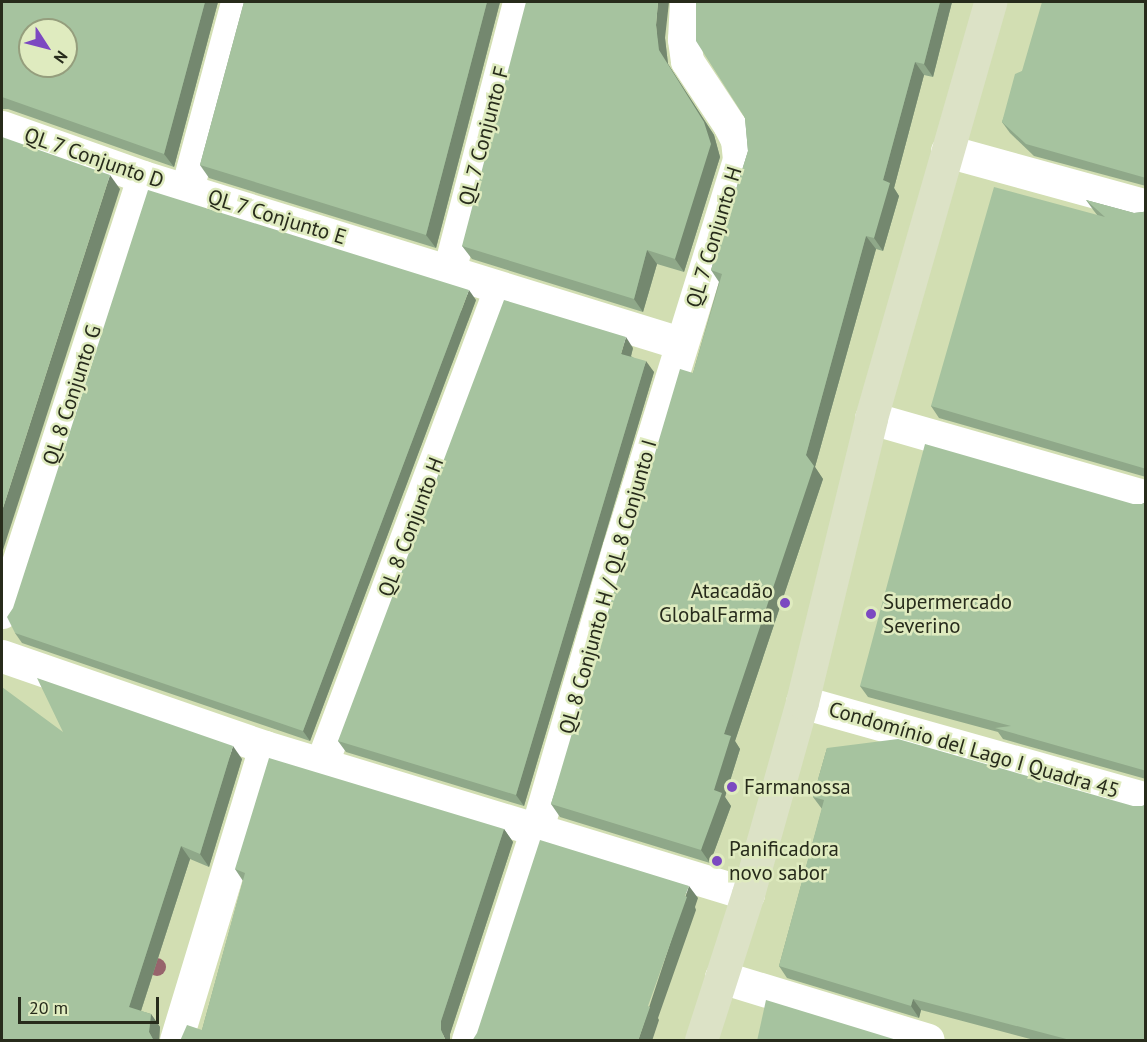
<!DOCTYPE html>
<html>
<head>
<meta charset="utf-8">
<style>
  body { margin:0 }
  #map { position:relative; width:1147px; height:1042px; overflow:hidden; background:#d2deb2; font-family:"PT Sans",sans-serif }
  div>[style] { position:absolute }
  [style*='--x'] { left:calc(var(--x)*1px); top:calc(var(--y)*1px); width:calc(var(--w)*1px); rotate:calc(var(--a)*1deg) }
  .street>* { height:33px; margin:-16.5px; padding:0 16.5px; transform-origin:16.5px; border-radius:16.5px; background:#fff }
  .secondary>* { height:33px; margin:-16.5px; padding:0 16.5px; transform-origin:16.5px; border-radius:16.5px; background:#dce2c6 }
  .trees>* { width:18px; height:18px; margin:-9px; border-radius:50%; background:#97646c }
  .wall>* { inset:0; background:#8fa889 }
  .shaded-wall>* { inset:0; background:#74886f }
  .building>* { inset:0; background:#a6c39f }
  .dots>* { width:16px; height:16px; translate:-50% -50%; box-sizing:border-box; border:3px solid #dfebbf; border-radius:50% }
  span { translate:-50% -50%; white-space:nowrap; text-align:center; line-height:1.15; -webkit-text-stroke:5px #dfebbf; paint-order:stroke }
  .street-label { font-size:21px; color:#272b1b }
  .poi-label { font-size:21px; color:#272b1b }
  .right { translate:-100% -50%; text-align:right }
  .left { translate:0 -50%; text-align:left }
  .frame { position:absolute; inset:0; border:3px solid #272b1b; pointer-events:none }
  .north { position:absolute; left:18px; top:18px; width:60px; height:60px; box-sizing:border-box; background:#dfebbf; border:2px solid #959e7d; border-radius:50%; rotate:126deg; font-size:16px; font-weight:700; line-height:24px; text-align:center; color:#272b1b }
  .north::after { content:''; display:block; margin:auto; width:21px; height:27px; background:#7c49c1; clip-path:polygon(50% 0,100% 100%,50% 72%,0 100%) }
  .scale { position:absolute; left:18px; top:997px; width:141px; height:27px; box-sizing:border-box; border:3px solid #272b1b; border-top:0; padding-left:8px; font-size:18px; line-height:21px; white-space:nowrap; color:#272b1b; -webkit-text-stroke:4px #dfebbf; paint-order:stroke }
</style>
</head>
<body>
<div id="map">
  <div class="street">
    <i style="--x:2;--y:127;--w:150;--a:19.5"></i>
    <i style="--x:143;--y:177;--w:562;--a:17.18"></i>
    <i style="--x:947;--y:151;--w:206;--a:15.4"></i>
    <i style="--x:187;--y:189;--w:194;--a:-75"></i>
    <i style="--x:449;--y:271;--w:278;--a:-75.4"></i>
    <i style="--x:871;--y:418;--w:286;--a:16"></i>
    <i style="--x:2;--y:612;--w:457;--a:-72"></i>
    <i style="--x:2;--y:656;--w:278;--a:19.1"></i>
    <i style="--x:265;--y:747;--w:505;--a:16.93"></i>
    <i style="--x:802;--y:702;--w:357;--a:15.7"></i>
    <i style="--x:321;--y:765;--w:509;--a:-69.39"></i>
    <i style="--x:721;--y:977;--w:216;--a:16.9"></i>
    <i style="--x:176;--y:1040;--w:306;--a:-73.1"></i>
    <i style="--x:468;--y:1040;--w:219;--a:-71.9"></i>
    <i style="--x:536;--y:832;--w:297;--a:-73.8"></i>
    <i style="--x:619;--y:547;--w:406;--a:-72.8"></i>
    <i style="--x:739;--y:159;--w:19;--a:-96"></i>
    <i style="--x:737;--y:140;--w:16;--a:-117"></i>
    <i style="--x:730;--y:126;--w:78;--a:-123.5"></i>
    <i style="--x:687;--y:61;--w:22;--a:-98"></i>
    <i style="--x:684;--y:39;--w:37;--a:-87"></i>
  </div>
  <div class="secondary">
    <i style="--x:701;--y:1040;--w:153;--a:-72.2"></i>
    <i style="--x:748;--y:894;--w:199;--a:-74.3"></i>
    <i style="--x:802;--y:702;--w:292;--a:-76.3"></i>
    <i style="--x:871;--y:418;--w:433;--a:-74"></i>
  </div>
  <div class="trees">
    <i style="left:157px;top:967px"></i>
  </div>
  <div class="wall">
    <i style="clip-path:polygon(2px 2px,218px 2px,174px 167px,8px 109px,2px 109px)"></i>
    <i style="clip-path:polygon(244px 2px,500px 2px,436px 248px,209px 178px,200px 165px)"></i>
    <i style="clip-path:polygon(696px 2px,952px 2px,933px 77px,924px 75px,894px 188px,899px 196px,883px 251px,876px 249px,815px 467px,823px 479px,735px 741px,740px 749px,725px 797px,731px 806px,710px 863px,560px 817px,551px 804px,693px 373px,719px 282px,711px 270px,748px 151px,745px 118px)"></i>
    <i style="clip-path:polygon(1146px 2px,1146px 186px,1034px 156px,1010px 133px,1002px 122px,1022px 71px)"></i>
    <i style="clip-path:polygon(665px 38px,668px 64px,714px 135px,720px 157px,684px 272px,657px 264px,643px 312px,472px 259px,462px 246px)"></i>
    <i style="clip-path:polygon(1086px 200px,1134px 213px,1143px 212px,1146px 211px,1146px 477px,939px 418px,931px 406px,1098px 216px,1094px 211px)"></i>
    <i style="clip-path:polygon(476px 300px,310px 741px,22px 643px,15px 633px)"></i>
    <i style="clip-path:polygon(633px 348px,631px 356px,654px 372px,524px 806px,346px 752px,338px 741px)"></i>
    <i style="clip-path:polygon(1146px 502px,1146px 779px,1003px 739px,998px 732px,868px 697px,860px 686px,1133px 504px,1142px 504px)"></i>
    <i style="clip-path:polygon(63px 732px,242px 759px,209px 867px,190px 859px,141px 1011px,151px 1014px,160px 1027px,159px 1041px,2px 1041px)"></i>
    <i style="clip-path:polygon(827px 748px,1146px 1041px,1038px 1041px,921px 1010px,919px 1018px,787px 978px,779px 966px,822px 809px,813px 797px)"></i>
    <i style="clip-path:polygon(504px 829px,513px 842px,450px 1034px,202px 1030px,243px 881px,235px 869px)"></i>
  </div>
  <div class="shaded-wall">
    <i style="clip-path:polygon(205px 2px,218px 2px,174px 167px,164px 154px)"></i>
    <i style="clip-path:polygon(487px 2px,500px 2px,436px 248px,426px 235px)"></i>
    <i style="clip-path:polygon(658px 2px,669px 2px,665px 38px,668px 64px,714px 135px,720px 157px,684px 272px,675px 259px,656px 25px)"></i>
    <i style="clip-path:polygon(940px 2px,952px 2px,933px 77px,924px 64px)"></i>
    <i style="clip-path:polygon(915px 62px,924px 75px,894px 188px,899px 196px,883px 251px,874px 238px,883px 180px)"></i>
    <i style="clip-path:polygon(110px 175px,120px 189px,2px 553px,2px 511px)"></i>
    <i style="clip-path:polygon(866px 236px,876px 249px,815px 467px,823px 479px,735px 741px,740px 749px,725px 797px,731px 806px,710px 863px,701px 850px,714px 790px,724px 734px,806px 455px)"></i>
    <i style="clip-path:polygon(647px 250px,657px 264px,643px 312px,634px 299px)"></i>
    <i style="clip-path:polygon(469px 290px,476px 300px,310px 741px,303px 731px)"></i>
    <i style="clip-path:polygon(626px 337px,633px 348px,629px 364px,621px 354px)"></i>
    <i style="clip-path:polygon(646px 361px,654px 372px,524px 806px,516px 795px)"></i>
    <i style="clip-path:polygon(233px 746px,242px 759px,209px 867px,200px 854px)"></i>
    <i style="clip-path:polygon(504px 829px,513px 842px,450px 1034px,450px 1041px,446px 1041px,441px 1030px,441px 1021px)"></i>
    <i style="clip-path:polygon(181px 846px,190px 859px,138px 1020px,129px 1007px)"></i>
    <i style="clip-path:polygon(689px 886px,698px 898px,695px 907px,696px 910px,658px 1018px,659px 1020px,652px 1041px,638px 1041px)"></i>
    <i style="clip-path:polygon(913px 999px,921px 1010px,919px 1018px,911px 1006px)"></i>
    <i style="clip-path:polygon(151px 1014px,160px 1027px,159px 1041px,154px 1041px,149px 1032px)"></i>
  </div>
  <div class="building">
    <i style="clip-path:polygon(evenodd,2px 2px,205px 2px,164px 154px,2px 97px,2px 2px,30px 30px,66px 30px,66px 66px,30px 66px,30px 30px)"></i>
    <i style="clip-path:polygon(244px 2px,487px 2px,426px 235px,200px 165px)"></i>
    <i style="clip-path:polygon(526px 2px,658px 2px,656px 25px,659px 50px,704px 122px,711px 144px,675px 259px,647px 250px,634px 299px,462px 246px)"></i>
    <i style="clip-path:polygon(696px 2px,940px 2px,924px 64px,915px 62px,883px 180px,890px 183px,874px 238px,866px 236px,806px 455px,814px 466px,724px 734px,731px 736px,714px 790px,722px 793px,701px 850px,551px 804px,680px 369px,693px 373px,722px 274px,711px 270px,748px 151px,745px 118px,696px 41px)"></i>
    <i style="clip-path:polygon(1042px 2px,1146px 2px,1146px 178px,1026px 144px,1002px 122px,1015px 74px,1022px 71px)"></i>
    <i style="clip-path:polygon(2px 137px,110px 175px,2px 511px)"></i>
    <i style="clip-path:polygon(994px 187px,1105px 217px,1086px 200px,1134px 213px,1143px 212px,1146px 211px,1146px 469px,1143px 468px,931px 406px)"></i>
    <i style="clip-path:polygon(148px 190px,469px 290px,303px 731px,15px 633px,7px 617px,13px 608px)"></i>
    <i style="clip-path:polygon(504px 300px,626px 337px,621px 354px,646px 361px,516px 795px,338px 741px)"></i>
    <i style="clip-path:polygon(925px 444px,1133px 504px,1142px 504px,1146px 502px,1146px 771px,1143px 770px,995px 728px,1011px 726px,860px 686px)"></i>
    <i style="clip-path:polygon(37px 678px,233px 746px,200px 854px,181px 846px,129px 1007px,151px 1014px,149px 1032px,154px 1041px,2px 1041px,2px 687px,63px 732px)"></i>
    <i style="clip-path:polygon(898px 739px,1133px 806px,1142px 806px,1146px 804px,1146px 1041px,1074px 1041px,913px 999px,911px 1006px,779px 966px,824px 800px,813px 797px,827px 748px)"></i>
    <i style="clip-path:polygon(269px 758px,504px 829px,441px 1021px,441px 1030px,445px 1039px,447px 1041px,180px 1041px,187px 1025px,202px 1030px,245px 873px,235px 869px)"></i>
    <i style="clip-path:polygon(540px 840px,689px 886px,685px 896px,687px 897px,648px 1006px,650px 1007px,638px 1041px,472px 1041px,477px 1033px)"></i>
    <i style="clip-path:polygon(766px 1000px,900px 1041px,757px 1041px)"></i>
  </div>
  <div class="dots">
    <i style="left:785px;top:603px;background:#7c49c1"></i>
    <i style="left:871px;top:614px;background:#7c49c1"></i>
    <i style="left:732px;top:787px;background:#7c49c1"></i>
    <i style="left:717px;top:861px;background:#7c49c1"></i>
  </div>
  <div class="street-label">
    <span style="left:484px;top:136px;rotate:-75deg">QL 7 Conjunto F</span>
    <span style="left:94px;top:158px;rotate:19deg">QL 7 Conjunto D</span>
    <span style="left:277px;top:217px;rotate:17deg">QL 7 Conjunto E</span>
    <span style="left:714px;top:237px;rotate:-73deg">QL 7 Conjunto H</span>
    <span style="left:72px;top:395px;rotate:-72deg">QL 8 Conjunto G</span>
    <span style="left:411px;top:527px;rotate:-69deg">QL 8 Conjunto H</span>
    <span style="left:608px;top:587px;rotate:-74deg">QL 8 Conjunto H / QL 8 Conjunto I</span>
    <span style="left:974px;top:750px;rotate:16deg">Condomínio del Lago I Quadra 45</span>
  </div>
  <div class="poi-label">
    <span class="right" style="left:773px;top:603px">Atacadão<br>GlobalFarma</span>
    <span class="left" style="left:883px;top:614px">Supermercado<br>Severino</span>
    <span class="left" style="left:744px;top:787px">Farmanossa</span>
    <span class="left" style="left:729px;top:861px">Panificadora<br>novo sabor</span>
  </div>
  <div class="frame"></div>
  <div class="north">N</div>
  <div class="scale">20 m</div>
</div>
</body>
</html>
